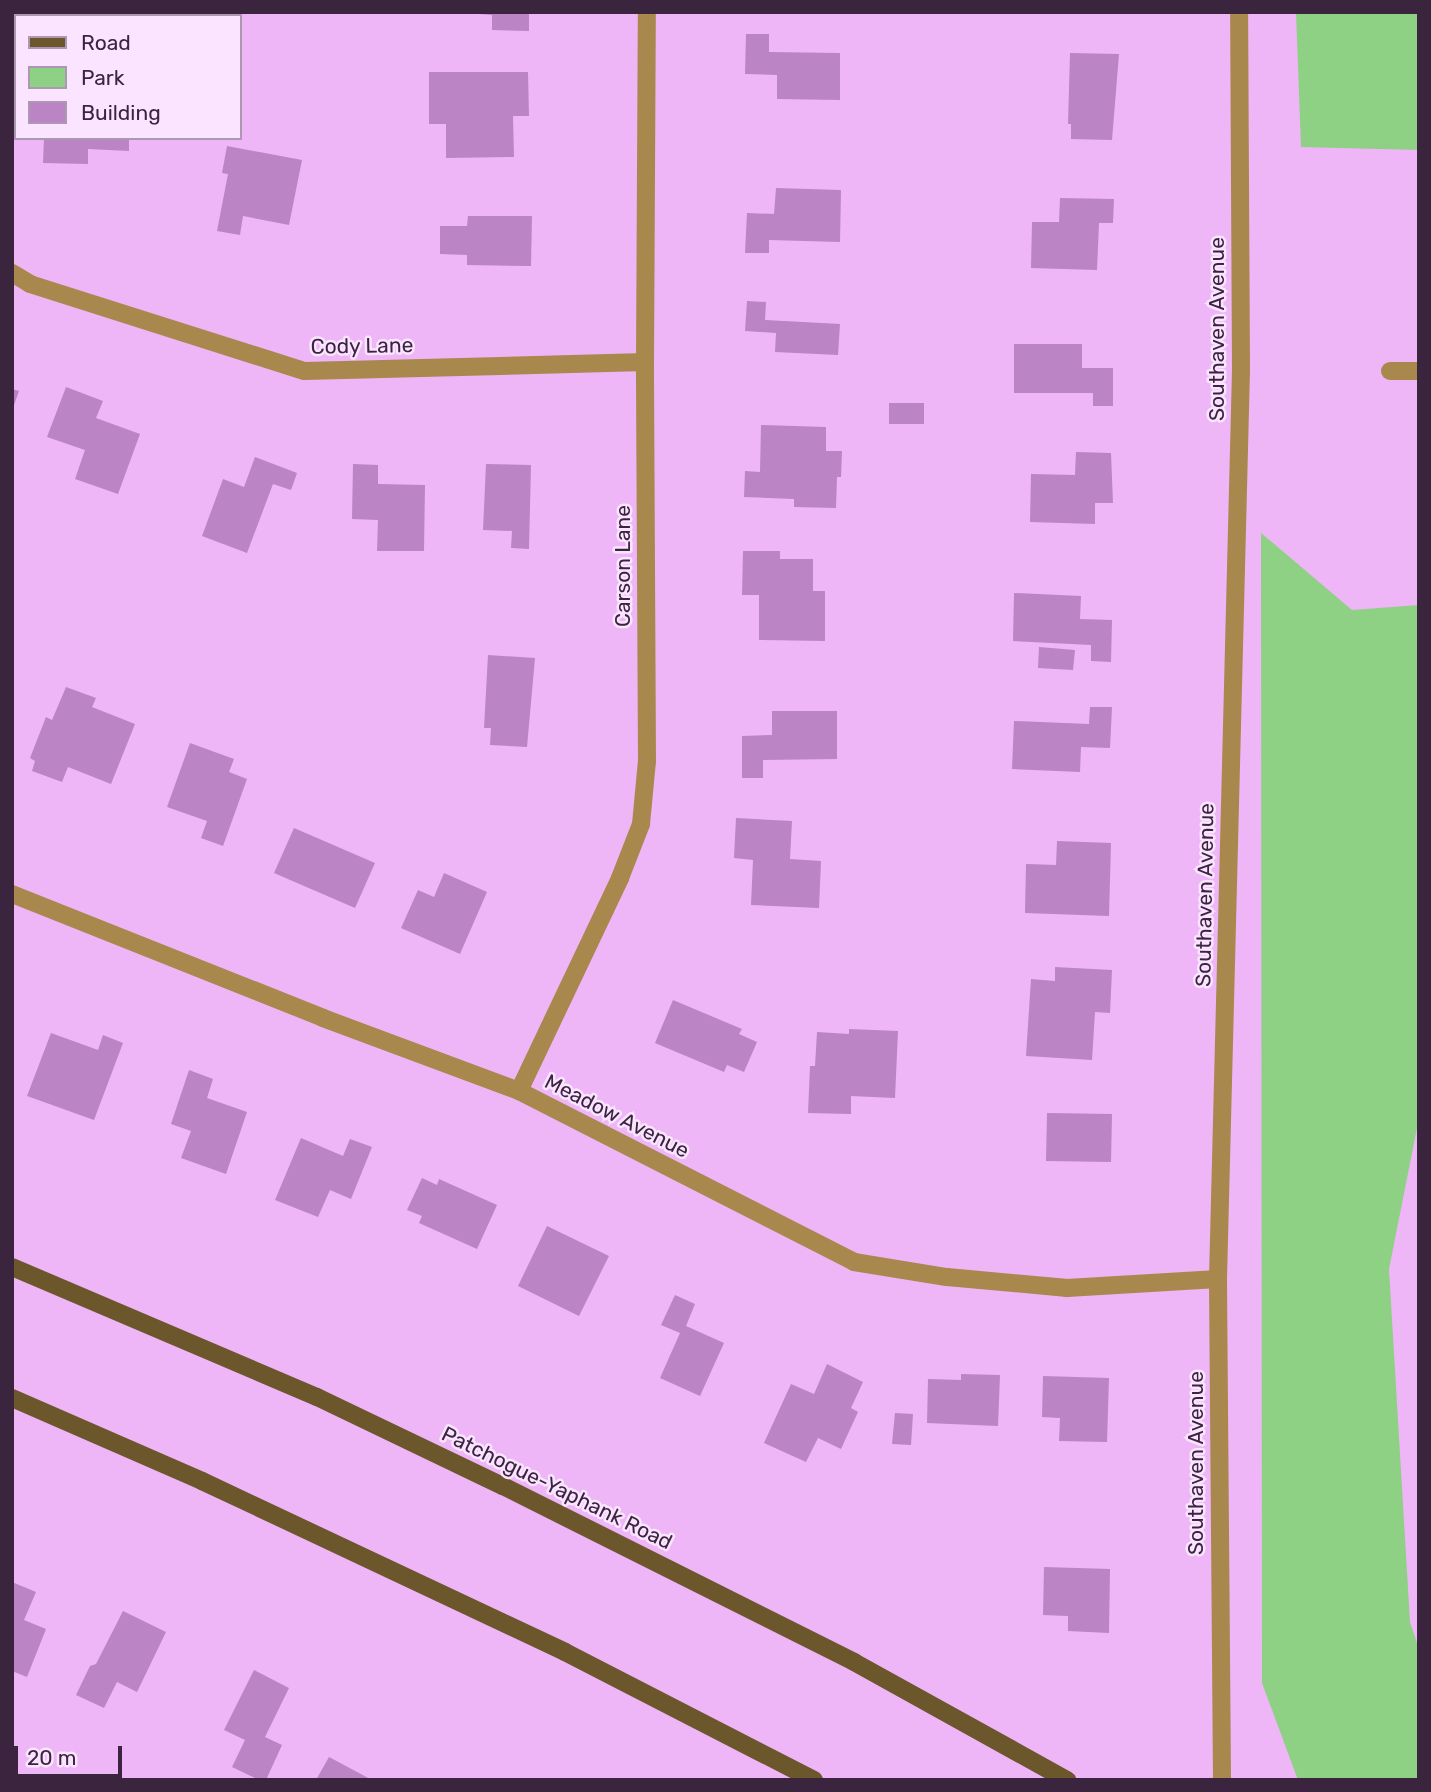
<!DOCTYPE html>
<html>
<head>
<meta charset="utf-8">
<style>
  body { margin:0 }
  #map { position:relative; width:1431px; height:1792px; overflow:hidden; background:#eeb5f7; font-family:Rubik,sans-serif }
  div>[style] { position:absolute }
  [style*='--x'] { left:calc(var(--x)*1px); top:calc(var(--y)*1px); width:calc(var(--w)*1px); rotate:calc(var(--a)*1deg) }
  .green>* { inset:0; background:#8ed184 }
  .building>* { inset:0; background:#bb84c4 }
  .minor>* { height:18px; margin:-9px; padding:0 9px; transform-origin:9px; border-radius:9px; background:#a8884c }
  .tertiary>* { height:18px; margin:-9px; padding:0 9px; transform-origin:9px; border-radius:9px; background:#a8884c }
  .primary>* { height:18px; margin:-9px; padding:0 9px; transform-origin:9px; border-radius:9px; background:#6c562b }
  span { translate:-50% -50%; white-space:nowrap; text-align:center; line-height:1.15; -webkit-text-stroke:5px #fbe4ff; paint-order:stroke }
  .street-label { font-size:21px; color:#3a243e }
  .frame { position:absolute; inset:0; border:14px solid #3a243e; pointer-events:none }
  .legend { position:absolute; left:14px; top:14px; width:228px; height:126px; box-sizing:border-box; background:#fbe4ff; border:2px solid #ae97b2; margin:0; padding:9px 12px; list-style:none; font-size:21px; color:#3a243e }
  .legend li { display:flex; align-items:center; gap:14px; height:35px }
  .legend b { width:35px; border:2px solid #ae97b2 }
  .scale { position:absolute; left:14px; top:1746px; width:108px; height:32px; box-sizing:border-box; border:4px solid #3a243e; border-top:0; padding-left:9px; font-size:21px; line-height:24px; white-space:nowrap; color:#3a243e; -webkit-text-stroke:5px #fbe4ff; paint-order:stroke }
</style>
</head>
<body>
<div id="map">
  <div class="green">
    <i style="clip-path:polygon(1296px 12px,1419px 12px,1419px 150px,1301px 147px)"></i>
    <i style="clip-path:polygon(1261px 533px,1352px 610px,1419px 605px,1419px 1118px,1389px 1269px,1410px 1622px,1419px 1649px,1419px 1780px,1298px 1780px,1262px 1683px)"></i>
  </div>
  <div class="building">
    <i style="clip-path:polygon(43px 12px,91px 12px,91px 16px,43px 16px)"></i>
    <i style="clip-path:polygon(455px 12px,529px 12px,529px 31px,492px 30px,492px 15px)"></i>
    <i style="clip-path:polygon(746px 34px,769px 34px,769px 52px,840px 53px,840px 100px,777px 99px,777px 75px,745px 74px)"></i>
    <i style="clip-path:polygon(1070px 53px,1119px 54px,1112px 140px,1071px 139px,1071px 124px,1068px 124px)"></i>
    <i style="clip-path:polygon(429px 72px,528px 72px,529px 116px,513px 116px,514px 157px,446px 158px,446px 124px,429px 124px)"></i>
    <i style="clip-path:polygon(44px 138px,129px 138px,129px 151px,88px 149px,88px 164px,43px 163px)"></i>
    <i style="clip-path:polygon(227px 146px,302px 160px,289px 225px,243px 216px,240px 235px,217px 231px,228px 174px,222px 173px)"></i>
    <i style="clip-path:polygon(776px 188px,841px 190px,840px 242px,769px 240px,769px 253px,745px 253px,747px 213px,774px 214px)"></i>
    <i style="clip-path:polygon(1060px 198px,1114px 199px,1113px 223px,1099px 223px,1097px 270px,1031px 268px,1032px 222px,1059px 222px)"></i>
    <i style="clip-path:polygon(468px 216px,532px 216px,531px 266px,467px 265px,467px 255px,440px 254px,440px 226px,467px 226px)"></i>
    <i style="clip-path:polygon(747px 301px,766px 302px,765px 320px,840px 324px,838px 355px,775px 352px,776px 333px,745px 331px)"></i>
    <i style="clip-path:polygon(1014px 344px,1082px 344px,1082px 368px,1113px 368px,1113px 406px,1093px 406px,1093px 393px,1014px 393px)"></i>
    <i style="clip-path:polygon(66px 387px,103px 401px,96px 418px,140px 434px,118px 494px,75px 479px,85px 450px,47px 437px)"></i>
    <i style="clip-path:polygon(12px 389px,19px 391px,13px 408px,12px 408px)"></i>
    <i style="clip-path:polygon(889px 403px,924px 403px,924px 424px,889px 424px)"></i>
    <i style="clip-path:polygon(761px 425px,826px 427px,826px 451px,842px 451px,841px 477px,837px 477px,836px 508px,794px 507px,794px 499px,744px 497px,745px 471px,760px 472px)"></i>
    <i style="clip-path:polygon(1076px 452px,1111px 453px,1113px 503px,1095px 503px,1095px 524px,1030px 522px,1031px 474px,1075px 475px)"></i>
    <i style="clip-path:polygon(255px 457px,297px 473px,291px 490px,273px 484px,247px 553px,202px 536px,223px 479px,244px 487px)"></i>
    <i style="clip-path:polygon(353px 464px,378px 465px,378px 484px,425px 485px,424px 551px,377px 551px,378px 520px,352px 519px)"></i>
    <i style="clip-path:polygon(486px 464px,531px 465px,529px 549px,511px 548px,512px 531px,483px 530px)"></i>
    <i style="clip-path:polygon(743px 551px,780px 551px,780px 559px,813px 559px,813px 591px,825px 591px,825px 641px,759px 640px,759px 595px,742px 595px)"></i>
    <i style="clip-path:polygon(1014px 593px,1081px 596px,1080px 619px,1112px 620px,1111px 662px,1091px 661px,1091px 645px,1013px 641px)"></i>
    <i style="clip-path:polygon(1039px 647px,1075px 650px,1073px 670px,1038px 668px)"></i>
    <i style="clip-path:polygon(488px 655px,535px 658px,527px 747px,490px 745px,491px 728px,484px 728px)"></i>
    <i style="clip-path:polygon(66px 687px,96px 698px,92px 707px,135px 724px,111px 784px,68px 767px,62px 782px,32px 771px,35px 761px,30px 758px,46px 717px,52px 720px)"></i>
    <i style="clip-path:polygon(1090px 707px,1112px 707px,1110px 748px,1081px 747px,1080px 772px,1012px 769px,1014px 721px,1089px 724px)"></i>
    <i style="clip-path:polygon(772px 711px,837px 711px,837px 759px,763px 760px,763px 778px,742px 778px,742px 736px,772px 735px)"></i>
    <i style="clip-path:polygon(190px 743px,234px 759px,229px 772px,247px 779px,223px 846px,201px 838px,207px 821px,167px 807px)"></i>
    <i style="clip-path:polygon(736px 818px,792px 821px,790px 859px,821px 861px,819px 908px,751px 905px,753px 860px,734px 858px)"></i>
    <i style="clip-path:polygon(294px 828px,375px 863px,355px 908px,274px 873px)"></i>
    <i style="clip-path:polygon(1057px 841px,1111px 843px,1109px 916px,1025px 913px,1026px 864px,1056px 865px)"></i>
    <i style="clip-path:polygon(444px 873px,487px 892px,460px 954px,401px 928px,418px 890px,434px 897px)"></i>
    <i style="clip-path:polygon(1055px 967px,1112px 970px,1110px 1013px,1095px 1012px,1092px 1060px,1026px 1056px,1031px 979px,1055px 981px)"></i>
    <i style="clip-path:polygon(673px 1000px,742px 1029px,739px 1034px,757px 1042px,744px 1072px,727px 1065px,724px 1072px,655px 1043px)"></i>
    <i style="clip-path:polygon(849px 1029px,898px 1031px,895px 1098px,851px 1096px,851px 1114px,808px 1113px,810px 1066px,815px 1066px,817px 1032px,849px 1034px)"></i>
    <i style="clip-path:polygon(51px 1033px,98px 1050px,103px 1035px,123px 1043px,94px 1120px,27px 1096px)"></i>
    <i style="clip-path:polygon(189px 1070px,213px 1079px,207px 1098px,247px 1112px,226px 1174px,181px 1158px,191px 1131px,171px 1124px)"></i>
    <i style="clip-path:polygon(1047px 1113px,1112px 1114px,1111px 1162px,1046px 1161px)"></i>
    <i style="clip-path:polygon(301px 1138px,343px 1156px,350px 1139px,372px 1147px,351px 1199px,330px 1190px,318px 1217px,275px 1200px)"></i>
    <i style="clip-path:polygon(422px 1178px,437px 1185px,439px 1179px,497px 1205px,477px 1249px,419px 1223px,422px 1216px,407px 1210px)"></i>
    <i style="clip-path:polygon(547px 1226px,609px 1256px,579px 1316px,518px 1286px)"></i>
    <i style="clip-path:polygon(675px 1295px,695px 1304px,686px 1326px,724px 1343px,700px 1396px,660px 1378px,680px 1333px,661px 1325px)"></i>
    <i style="clip-path:polygon(827px 1364px,863px 1382px,851px 1408px,858px 1412px,841px 1449px,818px 1438px,806px 1462px,764px 1443px,791px 1384px,814px 1394px)"></i>
    <i style="clip-path:polygon(961px 1374px,1000px 1375px,998px 1426px,927px 1423px,928px 1379px,961px 1380px)"></i>
    <i style="clip-path:polygon(1043px 1376px,1109px 1378px,1107px 1442px,1059px 1441px,1060px 1418px,1042px 1417px)"></i>
    <i style="clip-path:polygon(895px 1413px,913px 1414px,911px 1445px,892px 1444px)"></i>
    <i style="clip-path:polygon(1044px 1567px,1110px 1569px,1109px 1633px,1068px 1631px,1068px 1616px,1043px 1615px)"></i>
    <i style="clip-path:polygon(12px 1582px,36px 1592px,24px 1620px,46px 1629px,27px 1677px,12px 1671px)"></i>
    <i style="clip-path:polygon(123px 1611px,166px 1632px,137px 1692px,117px 1682px,104px 1708px,76px 1695px,90px 1666px,96px 1664px)"></i>
    <i style="clip-path:polygon(254px 1670px,289px 1688px,265px 1737px,282px 1745px,266px 1780px,259px 1780px,232px 1767px,245px 1740px,224px 1730px)"></i>
    <i style="clip-path:polygon(329px 1757px,372px 1780px,316px 1780px)"></i>
  </div>
  <div class="minor">
    <i style="--x:12;--y:273;--w:21;--a:31"></i>
    <i style="--x:30;--y:284;--w:288;--a:17.6"></i>
    <i style="--x:305;--y:371;--w:340;--a:-1.5"></i>
    <i style="--x:1390;--y:371;--w:29;--a:0"></i>
    <i style="--x:12;--y:894;--w:335;--a:21.7"></i>
    <i style="--x:323;--y:1018;--w:209;--a:20.4"></i>
    <i style="--x:519;--y:1091;--w:376;--a:27"></i>
    <i style="--x:854;--y:1262;--w:94;--a:9.2"></i>
    <i style="--x:947;--y:1277;--w:121;--a:5.2"></i>
    <i style="--x:1067;--y:1288;--w:151;--a:-3.4"></i>
    <i style="--x:519;--y:1091;--w:236;--a:-64.6"></i>
    <i style="--x:620;--y:878;--w:58;--a:-68.7"></i>
    <i style="--x:641;--y:824;--w:63;--a:-84.6"></i>
    <i style="--x:647;--y:761;--w:399;--a:-90.3"></i>
    <i style="--x:645;--y:362;--w:350;--a:-89.7"></i>
  </div>
  <div class="tertiary">
    <i style="--x:1222;--y:1780;--w:501;--a:-90.46"></i>
    <i style="--x:1218;--y:1279;--w:908;--a:-88.55"></i>
    <i style="--x:1241;--y:371;--w:359;--a:-90.3"></i>
  </div>
  <div class="primary">
    <i style="--x:12;--y:1267;--w:332;--a:23.1"></i>
    <i style="--x:317;--y:1397;--w:206;--a:25.6"></i>
    <i style="--x:503;--y:1486;--w:393;--a:26.6"></i>
    <i style="--x:854;--y:1662;--w:244;--a:29"></i>
    <i style="--x:12;--y:1398;--w:207;--a:23.6"></i>
    <i style="--x:202;--y:1481;--w:401;--a:25.2"></i>
    <i style="--x:565;--y:1652;--w:280;--a:27.2"></i>
  </div>
  <div class="street-label">
    <span style="left:1217px;top:329px;rotate:-90deg">Southaven Avenue</span>
    <span style="left:362px;top:346px;rotate:-1deg">Cody Lane</span>
    <span style="left:623px;top:566px;rotate:-90deg">Carson Lane</span>
    <span style="left:1205px;top:895px;rotate:-89deg">Southaven Avenue</span>
    <span style="left:617px;top:1116px;rotate:27deg">Meadow Avenue</span>
    <span style="left:1196px;top:1463px;rotate:-90deg">Southaven Avenue</span>
    <span style="left:557px;top:1488px;rotate:26deg">Patchogue-Yaphank Road</span>
  </div>
  <div class="frame"></div>
  <ul class="legend">
  <li><b style="height:9px;background:#6c562b"></b>Road</li>
  <li><b style="height:19px;background:#8ed184"></b>Park</li>
  <li><b style="height:19px;background:#bb84c4"></b>Building</li>
  </ul>
  <div class="scale">20 m</div>
</div>
</body>
</html>
